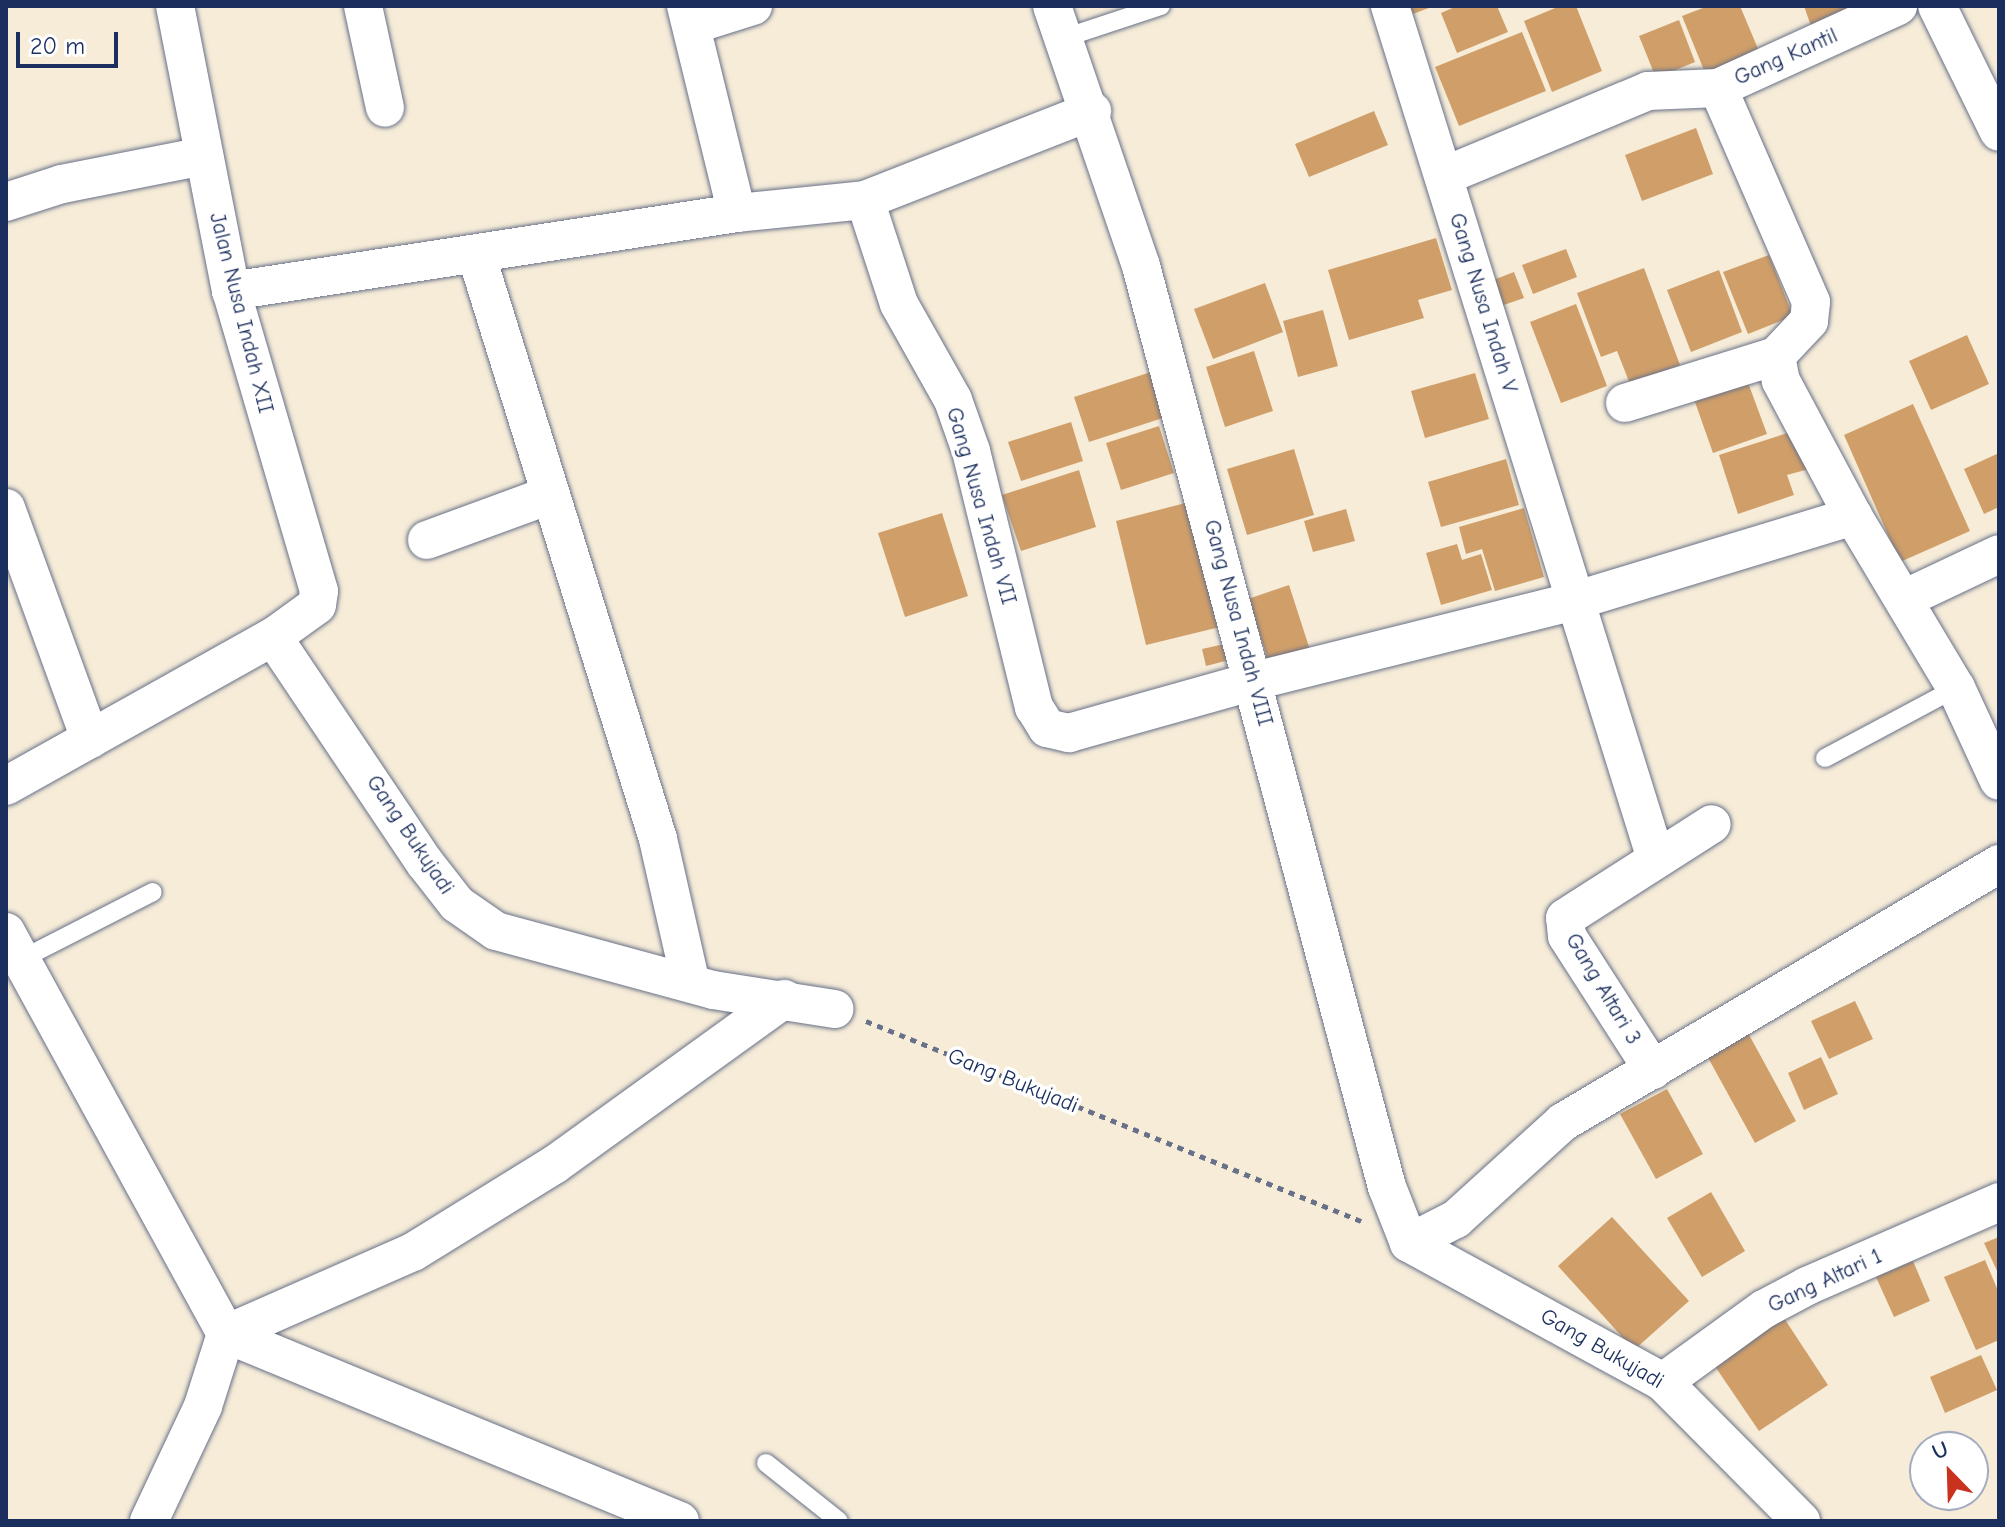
<!DOCTYPE html>
<html>
<head>
<meta charset="utf-8">
<style>
  body { margin:0 }
  #map { position:relative; width:2005px; height:1527px; overflow:hidden; background:#f6ecd8; font-family:"Comic Neue",sans-serif }
  div>[style] { position:absolute }
  [style*='--x'] { left:calc(var(--x)*1px); top:calc(var(--y)*1px); width:calc(var(--w)*1px); rotate:calc(var(--a)*1deg) }
  .building>* { inset:0; background:#d09f69 }
  .path>* { height:5px; margin-top:-2.5px; transform-origin:0; background:repeating-linear-gradient(90deg,#687189 0 6px,transparent 0 12px) }
  .roads { filter:drop-shadow(0 0 2px #687189) drop-shadow(0 0 2px #687189) }
  .service>* { height:18px; margin:-9px; padding:0 9px; transform-origin:9px; border-radius:9px; background:#fff }
  .minor>* { height:38px; margin:-19px; padding:0 19px; transform-origin:19px; border-radius:19px; background:#fff }
  span { translate:-50% -50%; white-space:nowrap; text-align:center; line-height:1.15; -webkit-text-stroke:7px #fff; paint-order:stroke }
  .street-label { font-size:22px; color:#1b2f5e }
  .frame { position:absolute; inset:0; border:8px solid #1b2f5e; pointer-events:none }
  .north { position:absolute; left:1909px; top:1431px; width:80px; height:80px; box-sizing:border-box; background:#fff; border:2px solid #a4acbf; border-radius:50%; rotate:337deg; font-size:22px; font-weight:700; line-height:32px; text-align:center; color:#1b2f5e }
  .north::after { content:''; display:block; margin:auto; width:28px; height:36px; background:#c8321e; clip-path:polygon(50% 0,100% 100%,50% 72%,0 100%) }
  .scale { position:absolute; left:16px; top:32px; width:102px; height:36px; box-sizing:border-box; border:4px solid #1b2f5e; border-top:0; padding-left:10px; font-size:24px; line-height:28px; white-space:nowrap; color:#1b2f5e; -webkit-text-stroke:6px #fff; paint-order:stroke }
</style>
</head>
<body>
<div id="map">
  <div class="building">
    <i style="clip-path:polygon(1410px 6px,1434px 6px,1413px 14px)"></i>
    <i style="clip-path:polygon(1457px 6px,1497px 6px,1508px 32px,1457px 53px,1441px 13px)"></i>
    <i style="clip-path:polygon(1560px 6px,1576px 6px,1602px 71px,1552px 92px,1524px 21px)"></i>
    <i style="clip-path:polygon(1708px 6px,1740px 6px,1764px 63px,1710px 85px,1682px 16px)"></i>
    <i style="clip-path:polygon(1804px 6px,1874px 6px,1812px 29px)"></i>
    <i style="clip-path:polygon(1679px 20px,1695px 62px,1656px 78px,1639px 36px)"></i>
    <i style="clip-path:polygon(1522px 32px,1546px 91px,1459px 126px,1435px 67px)"></i>
    <i style="clip-path:polygon(1374px 111px,1388px 145px,1309px 177px,1295px 144px)"></i>
    <i style="clip-path:polygon(1696px 128px,1713px 174px,1642px 201px,1625px 155px)"></i>
    <i style="clip-path:polygon(1436px 238px,1452px 290px,1418px 300px,1424px 318px,1349px 340px,1328px 270px)"></i>
    <i style="clip-path:polygon(1566px 249px,1577px 277px,1533px 294px,1522px 265px)"></i>
    <i style="clip-path:polygon(1769px 255px,1793px 316px,1748px 334px,1723px 272px)"></i>
    <i style="clip-path:polygon(1644px 268px,1680px 365px,1630px 384px,1617px 351px,1601px 357px,1577px 293px)"></i>
    <i style="clip-path:polygon(1719px 270px,1742px 332px,1691px 352px,1667px 290px)"></i>
    <i style="clip-path:polygon(1514px 272px,1524px 298px,1498px 307px,1488px 282px)"></i>
    <i style="clip-path:polygon(1265px 283px,1283px 332px,1213px 359px,1194px 309px)"></i>
    <i style="clip-path:polygon(1576px 304px,1607px 386px,1561px 403px,1530px 322px)"></i>
    <i style="clip-path:polygon(1323px 310px,1338px 366px,1298px 377px,1283px 321px)"></i>
    <i style="clip-path:polygon(1967px 335px,1989px 384px,1931px 410px,1909px 361px)"></i>
    <i style="clip-path:polygon(1254px 351px,1273px 411px,1225px 427px,1206px 367px)"></i>
    <i style="clip-path:polygon(1743px 369px,1767px 434px,1713px 453px,1690px 388px)"></i>
    <i style="clip-path:polygon(1157px 370px,1172px 415px,1089px 442px,1074px 397px)"></i>
    <i style="clip-path:polygon(1475px 373px,1489px 419px,1425px 438px,1411px 391px)"></i>
    <i style="clip-path:polygon(1913px 404px,1970px 531px,1900px 562px,1844px 435px)"></i>
    <i style="clip-path:polygon(1071px 422px,1083px 461px,1021px 481px,1008px 442px)"></i>
    <i style="clip-path:polygon(1159px 426px,1174px 473px,1121px 490px,1106px 443px)"></i>
    <i style="clip-path:polygon(1797px 430px,1809px 469px,1787px 475px,1794px 495px,1738px 514px,1719px 455px)"></i>
    <i style="clip-path:polygon(1294px 449px,1314px 515px,1247px 535px,1227px 469px)"></i>
    <i style="clip-path:polygon(1999px 453px,1999px 507px,1984px 514px,1964px 469px)"></i>
    <i style="clip-path:polygon(1506px 459px,1519px 505px,1441px 527px,1428px 482px)"></i>
    <i style="clip-path:polygon(1079px 470px,1096px 527px,1021px 551px,1002px 495px)"></i>
    <i style="clip-path:polygon(1193px 501px,1224px 626px,1146px 645px,1116px 521px)"></i>
    <i style="clip-path:polygon(1524px 508px,1544px 577px,1495px 591px,1482px 549px,1466px 554px,1459px 527px)"></i>
    <i style="clip-path:polygon(1346px 509px,1355px 541px,1313px 552px,1304px 521px)"></i>
    <i style="clip-path:polygon(942px 513px,968px 596px,905px 617px,878px 533px)"></i>
    <i style="clip-path:polygon(1457px 544px,1462px 560px,1481px 554px,1492px 590px,1441px 605px,1426px 553px)"></i>
    <i style="clip-path:polygon(1289px 585px,1311px 653px,1270px 666px,1248px 599px)"></i>
    <i style="clip-path:polygon(1229px 643px,1233px 659px,1206px 666px,1202px 649px)"></i>
    <i style="clip-path:polygon(1855px 1001px,1873px 1039px,1829px 1059px,1811px 1021px)"></i>
    <i style="clip-path:polygon(1747px 1031px,1796px 1121px,1755px 1143px,1706px 1054px)"></i>
    <i style="clip-path:polygon(1821px 1057px,1838px 1094px,1804px 1110px,1788px 1073px)"></i>
    <i style="clip-path:polygon(1667px 1089px,1703px 1154px,1656px 1179px,1620px 1114px)"></i>
    <i style="clip-path:polygon(1711px 1192px,1745px 1251px,1702px 1277px,1667px 1218px)"></i>
    <i style="clip-path:polygon(1612px 1217px,1689px 1301px,1634px 1350px,1558px 1266px)"></i>
    <i style="clip-path:polygon(1999px 1237px,1999px 1275px,1984px 1243px)"></i>
    <i style="clip-path:polygon(1985px 1260px,1999px 1293px,1999px 1340px,1976px 1350px,1944px 1277px)"></i>
    <i style="clip-path:polygon(1913px 1261px,1930px 1301px,1894px 1317px,1876px 1277px)"></i>
    <i style="clip-path:polygon(1782px 1315px,1828px 1385px,1759px 1431px,1712px 1362px)"></i>
    <i style="clip-path:polygon(1981px 1355px,1997px 1390px,1945px 1413px,1930px 1377px)"></i>
  </div>
  <div class="path">
    <i style="--x:866;--y:1021;--w:534;--a:22"></i>
  </div>
  <div class="roads">
    <div class="service">
      <i style="--x:1064;--y:38;--w:102;--a:-18.3"></i>
      <i style="--x:1825;--y:758;--w:149;--a:-28.1"></i>
      <i style="--x:20;--y:960;--w:149;--a:-27.1"></i>
      <i style="--x:766;--y:1463;--w:93;--a:38.5"></i>
    </div>
    <div class="minor">
      <i style="--x:363;--y:6;--w:104;--a:77.8"></i>
      <i style="--x:686;--y:6;--w:213;--a:76.2"></i>
      <i style="--x:1052;--y:6;--w:275;--a:71.1"></i>
      <i style="--x:1141;--y:266;--w:953;--a:75.05"></i>
      <i style="--x:1387;--y:1187;--w:60;--a:68.6"></i>
      <i style="--x:1390;--y:6;--w:890;--a:72.68"></i>
      <i style="--x:1937;--y:6;--w:140;--a:63.8"></i>
      <i style="--x:692;--y:25;--w:64;--a:-17.3"></i>
      <i style="--x:1718;--y:88;--w:233;--a:66.5"></i>
      <i style="--x:1811;--y:302;--w:19;--a:96"></i>
      <i style="--x:1809;--y:321;--w:48;--a:133.3"></i>
      <i style="--x:1776;--y:356;--w:25;--a:79"></i>
      <i style="--x:1781;--y:381;--w:153;--a:61.9"></i>
      <i style="--x:1853;--y:516;--w:200;--a:59.1"></i>
      <i style="--x:1956;--y:688;--w:102;--a:65.2"></i>
      <i style="--x:1444;--y:176;--w:221;--a:-22.6"></i>
      <i style="--x:1648;--y:91;--w:70;--a:-2.5"></i>
      <i style="--x:1718;--y:88;--w:198;--a:-24.5"></i>
      <i style="--x:865;--y:200;--w:109;--a:71.9"></i>
      <i style="--x:899;--y:304;--w:110;--a:60.6"></i>
      <i style="--x:953;--y:400;--w:54;--a:70.6"></i>
      <i style="--x:971;--y:451;--w:264;--a:76.2"></i>
      <i style="--x:1034;--y:707;--w:25;--a:58"></i>
      <i style="--x:1047;--y:728;--w:23;--a:13"></i>
      <i style="--x:1069;--y:733;--w:192;--a:-15.7"></i>
      <i style="--x:1254;--y:681;--w:330;--a:-14"></i>
      <i style="--x:1574;--y:601;--w:292;--a:-16.9"></i>
      <i style="--x:6;--y:202;--w:59;--a:-17.8"></i>
      <i style="--x:62;--y:184;--w:145;--a:-11.2"></i>
      <i style="--x:477;--y:257;--w:609;--a:72.72"></i>
      <i style="--x:658;--y:839;--w:145;--a:77.2"></i>
      <i style="--x:231;--y:291;--w:512;--a:-8.76"></i>
      <i style="--x:737;--y:213;--w:129;--a:-5.8"></i>
      <i style="--x:865;--y:200;--w:244;--a:-21.4"></i>
      <i style="--x:1625;--y:403;--w:158;--a:-17.3"></i>
      <i style="--x:6;--y:508;--w:246;--a:70"></i>
      <i style="--x:427;--y:540;--w:131;--a:-20.1"></i>
      <i style="--x:1904;--y:599;--w:105;--a:-25.3"></i>
      <i style="--x:273;--y:637;--w:272;--a:56.1"></i>
      <i style="--x:425;--y:863;--w:52;--a:52"></i>
      <i style="--x:457;--y:904;--w:47;--a:34.7"></i>
      <i style="--x:496;--y:931;--w:225;--a:15.2"></i>
      <i style="--x:713;--y:990;--w:123;--a:8.9"></i>
      <i style="--x:6;--y:786;--w:306;--a:-29.2"></i>
      <i style="--x:273;--y:637;--w:54;--a:-36"></i>
      <i style="--x:317;--y:605;--w:14;--a:-82"></i>
      <i style="--x:319;--y:591;--w:313;--a:-106.3"></i>
      <i style="--x:231;--y:291;--w:290;--a:-101.1"></i>
      <i style="--x:6;--y:932;--w:458;--a:61.3"></i>
      <i style="--x:226;--y:1334;--w:491;--a:22.4"></i>
      <i style="--x:1653;--y:1070;--w:159;--a:-122.7"></i>
      <i style="--x:1567;--y:936;--w:18;--a:-96"></i>
      <i style="--x:1565;--y:918;--w:174;--a:-32.6"></i>
      <i style="--x:1409;--y:1243;--w:53;--a:-27.1"></i>
      <i style="--x:1456;--y:1219;--w:144;--a:-42.2"></i>
      <i style="--x:1563;--y:1122;--w:507;--a:-30.61"></i>
      <i style="--x:1409;--y:1243;--w:290;--a:28.7"></i>
      <i style="--x:1663;--y:1382;--w:196;--a:45.2"></i>
      <i style="--x:1663;--y:1382;--w:125;--a:-35.9"></i>
      <i style="--x:1764;--y:1309;--w:49;--a:-28.1"></i>
      <i style="--x:1807;--y:1286;--w:210;--a:-23.6"></i>
      <i style="--x:149;--y:1521;--w:127;--a:-64.8"></i>
      <i style="--x:203;--y:1406;--w:76;--a:-72.3"></i>
      <i style="--x:226;--y:1334;--w:204;--a:-23.7"></i>
      <i style="--x:413;--y:1252;--w:166;--a:-31.7"></i>
      <i style="--x:554;--y:1165;--w:284;--a:-35.8"></i>
    </div>
  </div>
  <div class="street-label">
    <span style="left:1786px;top:57px;rotate:-24deg">Gang Kantil</span>
    <span style="left:1483px;top:303px;rotate:73deg">Gang Nusa Indah V</span>
    <span style="left:241px;top:313px;rotate:76deg">Jalan Nusa Indah XII</span>
    <span style="left:981px;top:506px;rotate:74deg">Gang Nusa Indah VII</span>
    <span style="left:1238px;top:623px;rotate:75deg">Gang Nusa Indah VIII</span>
    <span style="left:410px;top:835px;rotate:56deg">Gang Bukujadi</span>
    <span style="left:1603px;top:989px;rotate:59deg">Gang Altari 3</span>
    <span style="left:1013px;top:1081px;rotate:22deg">Gang Bukujadi</span>
    <span style="left:1825px;top:1281px;rotate:-25deg">Gang Altari 1</span>
    <span style="left:1602px;top:1349px;rotate:30deg">Gang Bukujadi</span>
  </div>
  <div class="frame"></div>
  <div class="north">U</div>
  <div class="scale">20 m</div>
</div>
</body>
</html>
